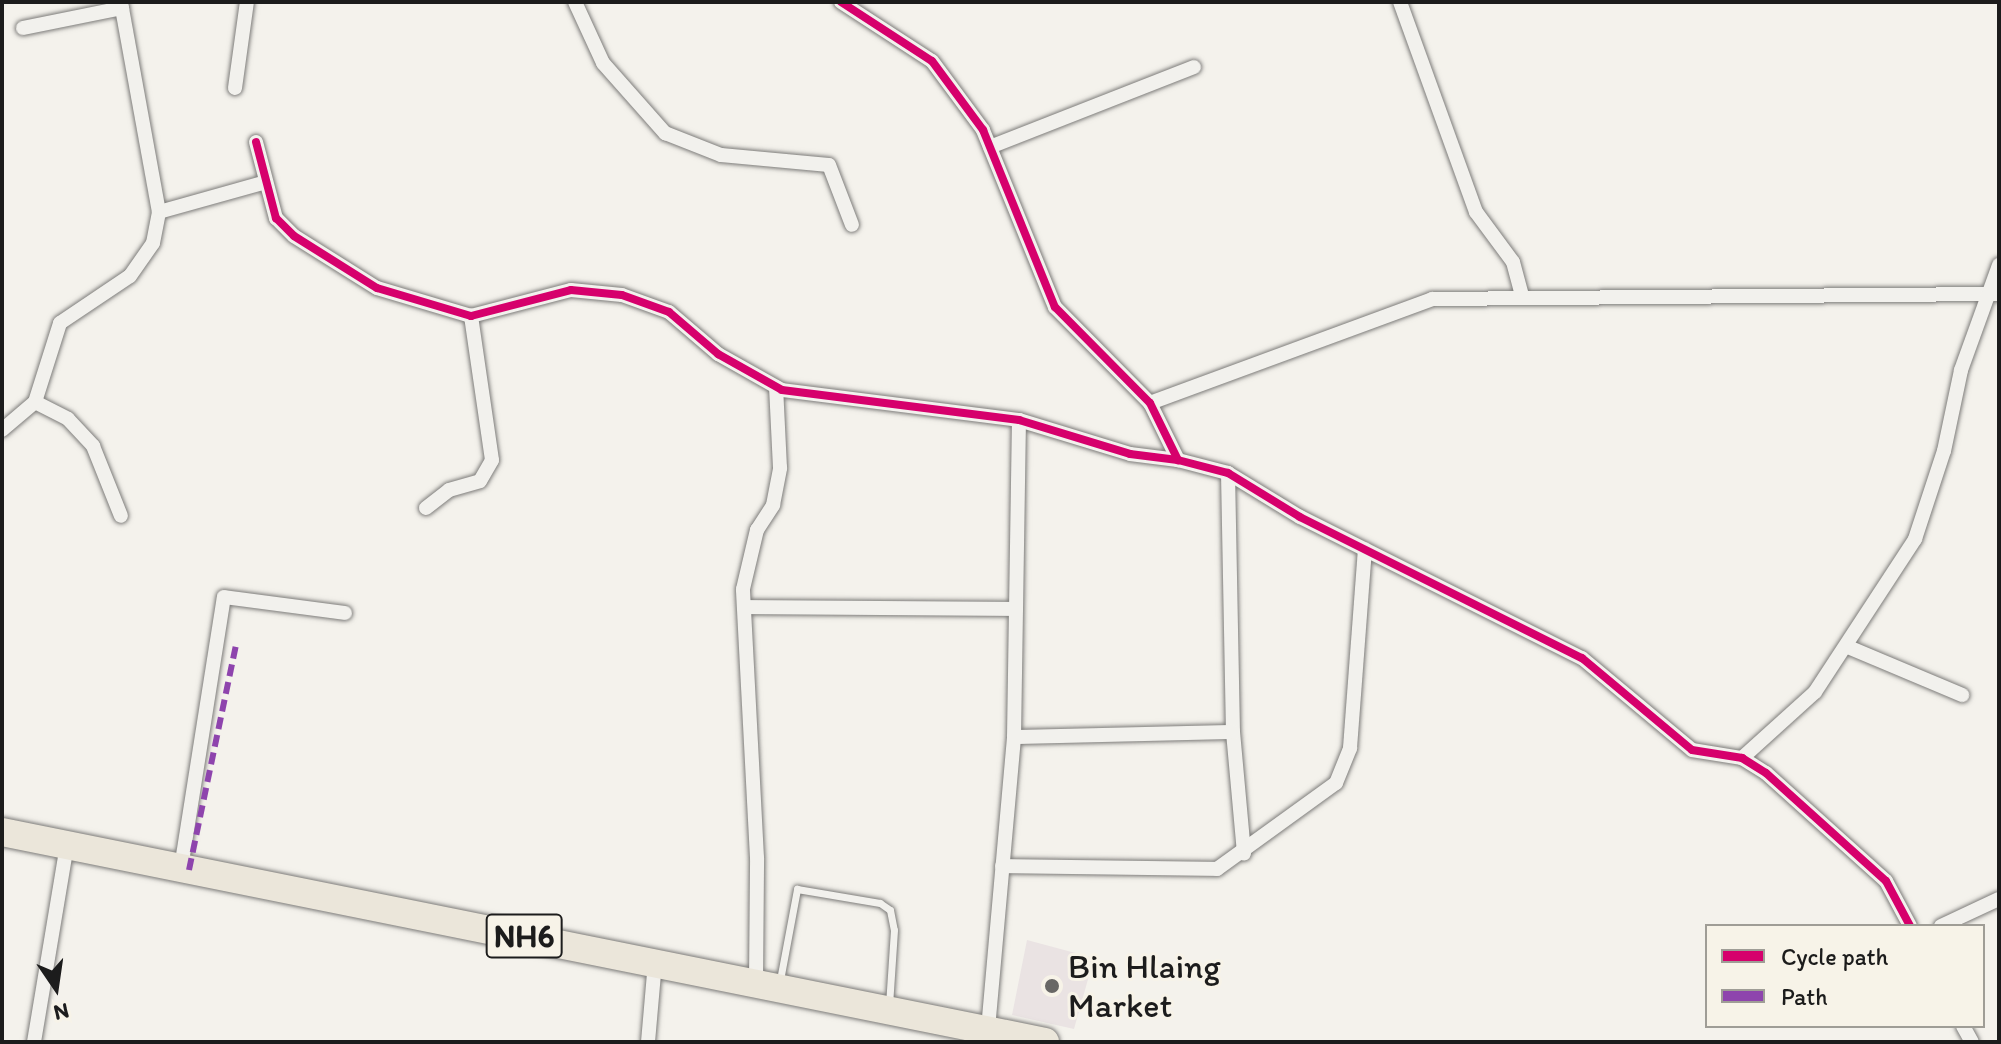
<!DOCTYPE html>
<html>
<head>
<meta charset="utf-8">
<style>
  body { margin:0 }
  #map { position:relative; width:2001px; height:1044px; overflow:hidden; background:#f4f2ec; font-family:Itim,sans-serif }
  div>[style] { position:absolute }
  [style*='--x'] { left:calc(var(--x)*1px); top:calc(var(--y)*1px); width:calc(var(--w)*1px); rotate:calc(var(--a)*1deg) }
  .built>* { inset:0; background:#eae3e3 }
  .roads { filter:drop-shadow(0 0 2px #7d7c7a) drop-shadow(0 0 2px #7d7c7a) }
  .lane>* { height:7px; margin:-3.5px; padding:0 3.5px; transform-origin:3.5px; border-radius:3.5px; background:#f2f1ed }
  .street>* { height:14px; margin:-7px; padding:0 7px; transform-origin:7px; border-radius:7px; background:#f2f1ed }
  .highway>* { height:28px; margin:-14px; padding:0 14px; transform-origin:14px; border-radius:14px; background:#ebe6da }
  .quiet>* { height:6px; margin-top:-3px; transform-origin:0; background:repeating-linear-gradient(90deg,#8e44ad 0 12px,transparent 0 18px) }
  .cycleway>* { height:8px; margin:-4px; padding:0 4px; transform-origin:4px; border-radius:4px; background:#d6006c }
  .dots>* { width:22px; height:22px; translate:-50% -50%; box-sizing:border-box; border:4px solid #f7f3e8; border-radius:50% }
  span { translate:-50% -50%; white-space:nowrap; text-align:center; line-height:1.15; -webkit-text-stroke:6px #f7f3e8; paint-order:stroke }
  .shield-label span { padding:2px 6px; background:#f7f3e8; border:2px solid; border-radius:6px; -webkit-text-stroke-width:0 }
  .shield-label { font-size:32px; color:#1c1c1c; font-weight:700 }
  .poi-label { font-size:34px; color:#1c1c1c }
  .left { translate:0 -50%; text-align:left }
  .frame { position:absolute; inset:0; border:4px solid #1c1c1c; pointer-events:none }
  .legend { position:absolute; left:1705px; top:924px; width:280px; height:104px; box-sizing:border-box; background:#f7f3e8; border:2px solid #9f9d96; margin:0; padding:10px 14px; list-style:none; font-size:24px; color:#1c1c1c }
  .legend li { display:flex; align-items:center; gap:16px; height:40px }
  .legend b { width:40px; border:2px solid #9f9d96 }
  .north { position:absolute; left:16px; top:948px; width:80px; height:80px; -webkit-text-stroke:6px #f7f3e8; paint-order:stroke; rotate:167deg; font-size:22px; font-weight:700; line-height:32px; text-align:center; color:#1c1c1c }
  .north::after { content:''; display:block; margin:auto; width:28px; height:36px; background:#1c1c1c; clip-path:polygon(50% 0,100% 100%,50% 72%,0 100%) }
</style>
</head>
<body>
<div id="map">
  <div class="built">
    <i style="clip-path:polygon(1027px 940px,1094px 958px,1074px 1029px,1012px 1015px)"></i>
  </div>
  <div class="roads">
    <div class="lane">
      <i style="--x:780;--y:980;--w:93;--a:-79.4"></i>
      <i style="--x:797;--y:889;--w:84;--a:9.6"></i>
      <i style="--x:880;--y:903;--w:12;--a:35"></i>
      <i style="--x:890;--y:910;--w:20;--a:79"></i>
      <i style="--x:894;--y:930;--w:76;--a:93.8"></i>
    </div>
    <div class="street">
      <i style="--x:575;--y:2;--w:67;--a:65.3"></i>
      <i style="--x:603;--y:63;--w:94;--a:48.5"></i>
      <i style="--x:665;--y:133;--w:60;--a:21.4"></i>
      <i style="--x:721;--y:155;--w:108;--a:5.3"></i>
      <i style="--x:829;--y:165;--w:64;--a:69"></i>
      <i style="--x:841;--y:2;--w:108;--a:33"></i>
      <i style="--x:932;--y:61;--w:86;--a:53.5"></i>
      <i style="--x:983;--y:130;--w:191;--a:67.9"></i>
      <i style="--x:1055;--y:307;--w:135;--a:45.3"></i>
      <i style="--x:1150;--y:403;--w:64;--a:63.8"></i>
      <i style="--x:1178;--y:460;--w:52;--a:14.6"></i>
      <i style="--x:1228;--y:473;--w:84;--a:31.4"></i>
      <i style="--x:1300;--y:517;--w:315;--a:26.6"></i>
      <i style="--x:1582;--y:658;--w:143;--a:39.9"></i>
      <i style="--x:1692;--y:750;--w:51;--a:9.1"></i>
      <i style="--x:1742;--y:758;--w:28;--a:32"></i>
      <i style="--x:1766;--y:773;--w:161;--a:42"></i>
      <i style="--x:1886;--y:881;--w:51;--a:61.9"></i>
      <i style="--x:1400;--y:2;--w:223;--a:70.1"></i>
      <i style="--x:1476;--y:212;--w:62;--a:53.5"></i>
      <i style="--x:1513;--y:262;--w:35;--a:75"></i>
      <i style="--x:23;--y:28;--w:101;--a:-11.4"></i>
      <i style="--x:235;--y:88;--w:87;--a:-82.1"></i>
      <i style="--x:256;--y:142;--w:79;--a:75.3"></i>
      <i style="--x:276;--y:218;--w:25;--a:45"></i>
      <i style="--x:294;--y:236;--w:98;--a:32.1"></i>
      <i style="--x:377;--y:288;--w:98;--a:16.6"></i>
      <i style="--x:471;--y:316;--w:103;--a:-14.6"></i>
      <i style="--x:571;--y:290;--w:51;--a:5.6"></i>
      <i style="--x:622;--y:295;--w:50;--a:19.9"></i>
      <i style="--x:669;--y:312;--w:65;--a:40.6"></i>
      <i style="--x:718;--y:354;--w:73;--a:29.4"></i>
      <i style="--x:782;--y:390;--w:239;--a:7.2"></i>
      <i style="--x:1019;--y:420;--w:116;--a:17"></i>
      <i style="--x:1130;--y:454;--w:48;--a:7.1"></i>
      <i style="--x:990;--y:147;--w:219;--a:-21.4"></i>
      <i style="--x:159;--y:212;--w:108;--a:-15.6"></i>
      <i style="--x:35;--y:402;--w:37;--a:27"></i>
      <i style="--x:68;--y:419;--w:37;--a:47"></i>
      <i style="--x:93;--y:446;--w:75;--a:68.2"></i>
      <i style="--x:1150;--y:403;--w:301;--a:-20.2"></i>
      <i style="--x:1432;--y:299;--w:567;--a:-0.51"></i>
      <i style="--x:2;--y:430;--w:43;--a:-40.3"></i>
      <i style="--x:35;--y:402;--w:83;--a:-72.4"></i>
      <i style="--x:60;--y:323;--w:84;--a:-33.9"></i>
      <i style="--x:130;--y:276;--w:40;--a:-55.1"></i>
      <i style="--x:153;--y:243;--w:32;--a:-79"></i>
      <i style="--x:159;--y:212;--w:213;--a:-100.3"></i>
      <i style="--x:1228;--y:473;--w:259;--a:88.9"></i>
      <i style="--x:1233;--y:732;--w:122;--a:84.8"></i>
      <i style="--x:426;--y:508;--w:29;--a:-38"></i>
      <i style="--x:449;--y:490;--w:32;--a:-16"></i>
      <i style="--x:480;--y:481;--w:24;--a:-60"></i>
      <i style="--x:492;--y:460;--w:146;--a:-98.3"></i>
      <i style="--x:744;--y:607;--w:272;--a:0.4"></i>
      <i style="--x:1848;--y:647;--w:124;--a:22.8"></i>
      <i style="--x:1014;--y:737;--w:219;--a:-1.3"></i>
      <i style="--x:1742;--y:758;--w:98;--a:-42.1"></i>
      <i style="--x:1815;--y:692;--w:183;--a:-56.8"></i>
      <i style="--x:1915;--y:539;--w:93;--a:-71.8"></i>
      <i style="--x:1944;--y:451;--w:83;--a:-78.1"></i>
      <i style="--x:1961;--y:370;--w:112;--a:-70.1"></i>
      <i style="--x:1002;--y:866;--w:215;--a:0.8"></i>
      <i style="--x:1217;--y:869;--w:147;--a:-35.9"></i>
      <i style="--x:1336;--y:783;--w:38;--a:-68"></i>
      <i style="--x:1350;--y:748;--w:199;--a:-85.7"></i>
      <i style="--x:181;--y:868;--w:274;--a:-81"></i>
      <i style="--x:224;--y:597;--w:122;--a:7.5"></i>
      <i style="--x:1941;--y:926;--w:64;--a:-25"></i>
      <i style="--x:756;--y:982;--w:124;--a:-89.5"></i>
      <i style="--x:757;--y:858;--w:269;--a:-93"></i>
      <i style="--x:743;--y:589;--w:61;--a:-76.7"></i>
      <i style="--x:757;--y:530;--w:30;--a:-57"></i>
      <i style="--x:773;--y:505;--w:38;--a:-79"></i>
      <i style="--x:780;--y:468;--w:81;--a:-92.8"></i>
      <i style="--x:1963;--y:1026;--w:18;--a:61"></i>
      <i style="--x:988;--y:1029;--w:293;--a:-84.9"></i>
      <i style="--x:1014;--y:737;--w:317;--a:-89.1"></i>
      <i style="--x:34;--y:1042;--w:200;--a:-80.5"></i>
      <i style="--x:648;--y:1042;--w:80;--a:-85"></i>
    </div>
    <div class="highway">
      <i style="--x:2;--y:832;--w:1064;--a:11.38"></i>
    </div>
  </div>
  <div class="quiet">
    <i style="--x:189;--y:870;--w:234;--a:-78.2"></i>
  </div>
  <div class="cycleway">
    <i style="--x:841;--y:2;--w:108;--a:33"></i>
    <i style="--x:932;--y:61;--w:86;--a:53.5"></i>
    <i style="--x:983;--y:130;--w:191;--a:67.9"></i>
    <i style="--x:1055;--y:307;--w:135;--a:45.3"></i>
    <i style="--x:1150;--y:403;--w:64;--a:63.8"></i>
    <i style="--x:1178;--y:460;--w:52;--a:14.6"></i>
    <i style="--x:1228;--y:473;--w:84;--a:31.4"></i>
    <i style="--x:1300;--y:517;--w:315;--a:26.6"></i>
    <i style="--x:1582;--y:658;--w:143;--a:39.9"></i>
    <i style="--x:1692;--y:750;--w:51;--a:9.1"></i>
    <i style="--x:1742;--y:758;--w:28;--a:32"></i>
    <i style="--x:1766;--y:773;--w:161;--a:42"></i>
    <i style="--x:1886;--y:881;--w:51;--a:61.9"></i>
    <i style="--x:256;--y:142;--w:79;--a:75.3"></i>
    <i style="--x:276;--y:218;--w:25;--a:45"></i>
    <i style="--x:294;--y:236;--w:98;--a:32.1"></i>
    <i style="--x:377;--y:288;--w:98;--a:16.6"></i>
    <i style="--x:471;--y:316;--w:103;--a:-14.6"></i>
    <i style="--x:571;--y:290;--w:51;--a:5.6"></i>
    <i style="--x:622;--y:295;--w:50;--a:19.9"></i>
    <i style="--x:669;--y:312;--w:65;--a:40.6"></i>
    <i style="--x:718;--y:354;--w:73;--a:29.4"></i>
    <i style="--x:782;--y:390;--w:239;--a:7.2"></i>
    <i style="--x:1019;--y:420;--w:116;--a:17"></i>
    <i style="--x:1130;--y:454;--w:48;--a:7.1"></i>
  </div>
  <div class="dots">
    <i style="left:1052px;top:986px;background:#686765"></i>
  </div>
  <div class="shield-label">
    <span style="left:524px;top:936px">NH6</span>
  </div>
  <div class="poi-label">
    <span class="left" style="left:1068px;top:986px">Bin Hlaing<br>Market</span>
  </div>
  <div class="frame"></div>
  <ul class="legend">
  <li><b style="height:10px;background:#d6006c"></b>Cycle path</li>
  <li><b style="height:10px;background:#8e44ad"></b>Path</li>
  </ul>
  <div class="north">N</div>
</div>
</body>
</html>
